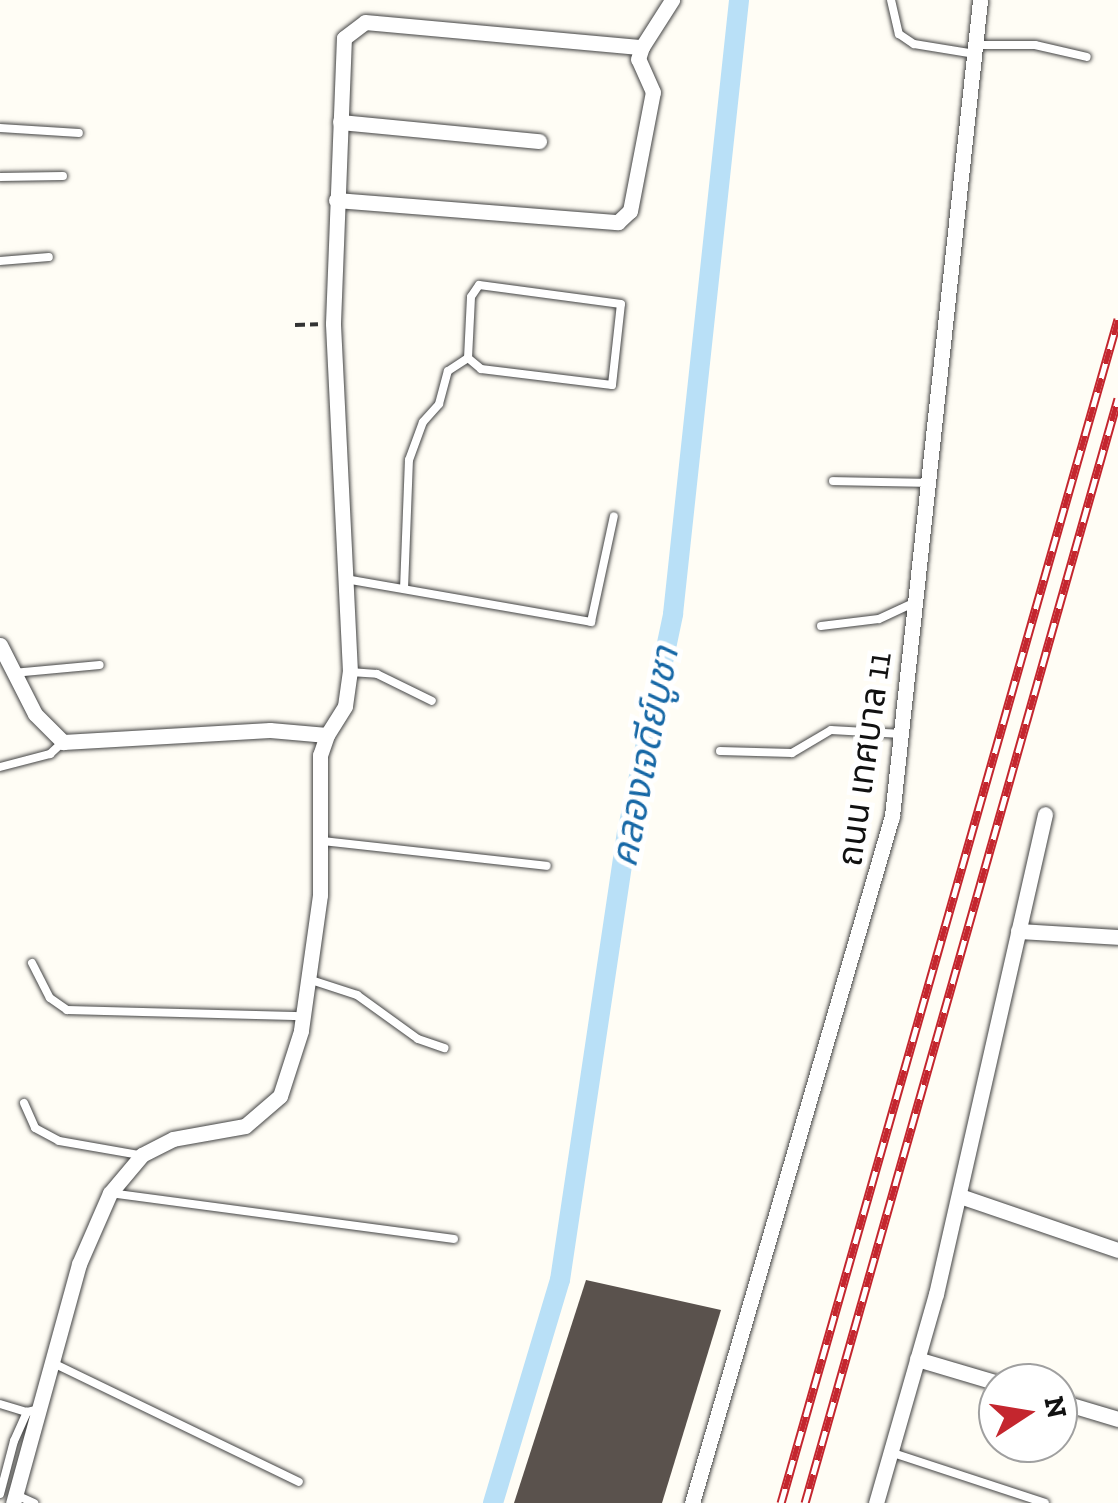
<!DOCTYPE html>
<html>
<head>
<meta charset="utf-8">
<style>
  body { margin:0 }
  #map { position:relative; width:1118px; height:1503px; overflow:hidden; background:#fffdf5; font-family:"Zilla Slab","Noto Sans Thai",serif }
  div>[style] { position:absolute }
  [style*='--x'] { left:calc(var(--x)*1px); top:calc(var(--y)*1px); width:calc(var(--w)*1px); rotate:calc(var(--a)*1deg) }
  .canal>* { height:20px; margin:-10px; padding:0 10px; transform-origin:10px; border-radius:10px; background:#b9e0f7 }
  .building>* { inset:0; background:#5a524d }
  .path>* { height:4px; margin-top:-2px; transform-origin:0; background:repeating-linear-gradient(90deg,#333 0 10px,transparent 0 15px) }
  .roads { filter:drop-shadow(0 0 2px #444) drop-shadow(0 0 2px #444) }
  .service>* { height:8px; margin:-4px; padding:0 4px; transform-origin:4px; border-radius:4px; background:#fff }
  .minor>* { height:15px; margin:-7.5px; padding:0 7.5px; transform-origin:7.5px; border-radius:7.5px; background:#fff }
  .rail>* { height:9px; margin-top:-4.5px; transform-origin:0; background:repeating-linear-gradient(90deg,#fff 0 15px,#c4262e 0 30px); box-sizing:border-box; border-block:2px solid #c4262e }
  span { translate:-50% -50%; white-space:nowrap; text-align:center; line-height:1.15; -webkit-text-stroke:10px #fff; paint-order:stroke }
  .street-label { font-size:35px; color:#111 }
  .water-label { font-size:38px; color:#1768a6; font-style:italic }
  .north { position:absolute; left:978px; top:1363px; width:100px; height:100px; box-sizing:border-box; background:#fff; border:2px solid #a0a0a0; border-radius:50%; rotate:78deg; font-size:28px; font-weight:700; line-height:40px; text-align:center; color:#111 }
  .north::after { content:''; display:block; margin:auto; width:35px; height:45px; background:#c4262e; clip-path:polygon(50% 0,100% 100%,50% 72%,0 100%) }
</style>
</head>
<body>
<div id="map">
  <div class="canal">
    <i style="--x:493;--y:1503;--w:233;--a:-73.3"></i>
    <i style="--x:560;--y:1280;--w:452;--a:-81.5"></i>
    <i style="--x:627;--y:833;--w:224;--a:-78.1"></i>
    <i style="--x:673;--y:614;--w:618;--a:-83.86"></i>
  </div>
  <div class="building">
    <i style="clip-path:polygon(586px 1280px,721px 1310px,662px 1503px,514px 1503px)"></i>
  </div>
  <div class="path">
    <i style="--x:295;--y:325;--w:23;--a:-2"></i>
  </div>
  <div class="roads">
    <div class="service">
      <i style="--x:891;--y:0;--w:35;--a:77"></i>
      <i style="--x:899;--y:34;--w:18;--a:34"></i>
      <i style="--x:914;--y:44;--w:62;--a:9.3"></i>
      <i style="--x:977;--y:45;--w:58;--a:0"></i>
      <i style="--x:1035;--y:45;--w:53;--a:13"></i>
      <i style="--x:0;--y:128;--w:79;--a:3.6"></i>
      <i style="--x:0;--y:177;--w:63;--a:-0.9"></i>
      <i style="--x:0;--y:261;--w:49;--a:-4.7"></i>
      <i style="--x:833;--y:481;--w:96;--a:1.2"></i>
      <i style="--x:345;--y:579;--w:250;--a:9.9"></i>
      <i style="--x:591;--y:622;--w:108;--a:-77.8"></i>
      <i style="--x:404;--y:589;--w:129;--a:-87.8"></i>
      <i style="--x:409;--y:460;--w:40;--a:-69.8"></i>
      <i style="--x:423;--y:422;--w:24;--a:-48"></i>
      <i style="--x:439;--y:404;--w:34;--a:-75"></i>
      <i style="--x:448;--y:371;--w:24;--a:-33"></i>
      <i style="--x:468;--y:358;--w:17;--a:40"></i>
      <i style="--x:481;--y:369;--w:132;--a:7"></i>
      <i style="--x:612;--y:385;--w:81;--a:-83.7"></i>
      <i style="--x:621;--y:304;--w:143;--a:-172.4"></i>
      <i style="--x:479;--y:285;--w:14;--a:124"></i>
      <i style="--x:471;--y:297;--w:61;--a:92.8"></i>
      <i style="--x:821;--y:626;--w:58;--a:-6.9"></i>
      <i style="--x:879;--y:619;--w:40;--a:-25"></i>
      <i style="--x:350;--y:672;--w:27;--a:4"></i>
      <i style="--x:377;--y:674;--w:61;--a:26.1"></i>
      <i style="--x:13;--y:673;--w:87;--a:-5.3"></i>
      <i style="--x:720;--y:751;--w:72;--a:1.6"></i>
      <i style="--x:792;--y:753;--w:45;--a:-30.5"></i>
      <i style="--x:831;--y:730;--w:71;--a:3.2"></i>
      <i style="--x:0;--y:767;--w:52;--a:-14.6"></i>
      <i style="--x:50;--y:754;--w:18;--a:-43"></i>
      <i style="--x:322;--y:841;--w:226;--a:6.3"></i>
      <i style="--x:32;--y:963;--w:39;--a:63"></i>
      <i style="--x:50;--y:998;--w:21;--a:35"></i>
      <i style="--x:67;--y:1010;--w:236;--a:1.5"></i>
      <i style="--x:308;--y:979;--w:52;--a:18.1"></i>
      <i style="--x:357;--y:995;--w:75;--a:35.8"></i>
      <i style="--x:418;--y:1039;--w:28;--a:19"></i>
      <i style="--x:24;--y:1103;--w:27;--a:66"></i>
      <i style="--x:35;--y:1128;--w:27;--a:28"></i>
      <i style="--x:59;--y:1141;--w:81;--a:9.9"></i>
      <i style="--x:110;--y:1193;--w:347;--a:7.6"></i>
      <i style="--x:53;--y:1363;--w:273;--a:25.8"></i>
      <i style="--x:0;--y:1404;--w:28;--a:17"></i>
      <i style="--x:890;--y:1452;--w:163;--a:18.2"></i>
      <i style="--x:0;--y:1494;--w:55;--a:-75.2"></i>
      <i style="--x:14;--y:1441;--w:32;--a:-66"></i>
      <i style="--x:27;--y:1412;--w:9;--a:-13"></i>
      <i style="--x:16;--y:1495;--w:20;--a:24"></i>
    </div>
    <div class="minor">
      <i style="--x:340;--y:122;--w:200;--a:5.5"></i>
      <i style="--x:336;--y:200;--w:283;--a:4.5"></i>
      <i style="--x:618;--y:222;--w:16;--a:-43"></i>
      <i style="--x:630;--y:211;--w:121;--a:-79.1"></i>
      <i style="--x:653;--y:92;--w:36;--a:-114"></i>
      <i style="--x:638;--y:59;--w:13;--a:-72"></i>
      <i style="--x:0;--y:645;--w:77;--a:63.1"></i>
      <i style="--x:35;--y:714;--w:40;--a:45"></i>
      <i style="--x:63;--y:742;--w:207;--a:-3.3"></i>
      <i style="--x:270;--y:730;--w:57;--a:5"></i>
      <i style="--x:327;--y:735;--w:21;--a:109"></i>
      <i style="--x:320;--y:755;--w:140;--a:90"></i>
      <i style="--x:320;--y:895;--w:137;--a:98"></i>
      <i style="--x:301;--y:1031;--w:68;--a:107.9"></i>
      <i style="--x:280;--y:1096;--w:46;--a:139.4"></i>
      <i style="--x:245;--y:1126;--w:73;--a:169.8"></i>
      <i style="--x:173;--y:1139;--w:35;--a:153"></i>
      <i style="--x:142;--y:1155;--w:50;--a:130.1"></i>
      <i style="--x:110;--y:1193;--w:77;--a:113.6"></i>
      <i style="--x:79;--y:1264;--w:248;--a:105.4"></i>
      <i style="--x:327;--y:735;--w:34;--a:-58"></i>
      <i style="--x:345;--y:706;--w:34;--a:-82"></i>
      <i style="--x:350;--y:672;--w:349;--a:-92.8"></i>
      <i style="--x:333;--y:323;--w:285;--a:-87.8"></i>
      <i style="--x:344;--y:38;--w:26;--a:-37"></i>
      <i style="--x:365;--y:22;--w:278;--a:5.2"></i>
      <i style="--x:642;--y:47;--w:56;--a:-57.4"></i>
      <i style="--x:1018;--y:931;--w:100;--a:3.4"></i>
      <i style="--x:960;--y:1196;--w:167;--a:18.9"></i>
      <i style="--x:917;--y:1359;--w:84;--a:16.5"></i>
      <i style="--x:1058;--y:1401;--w:63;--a:16.7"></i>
      <i style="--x:692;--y:1503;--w:716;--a:-73.77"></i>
      <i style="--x:892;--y:816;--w:821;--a:-83.84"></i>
      <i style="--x:876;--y:1503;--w:217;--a:-74"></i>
      <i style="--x:936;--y:1294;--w:492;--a:-77.2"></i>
    </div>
  </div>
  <div class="rail">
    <i style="--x:781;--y:1503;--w:1231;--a:-74.11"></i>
    <i style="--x:805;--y:1503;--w:1148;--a:-74.18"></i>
  </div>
  <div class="street-label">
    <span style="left:864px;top:759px;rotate:-82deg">ถนน เทศบาล 11</span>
  </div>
  <div class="water-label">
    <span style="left:645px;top:757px;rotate:-79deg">คลองเจดีย์บูชา</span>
  </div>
  <div class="north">N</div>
</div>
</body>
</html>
